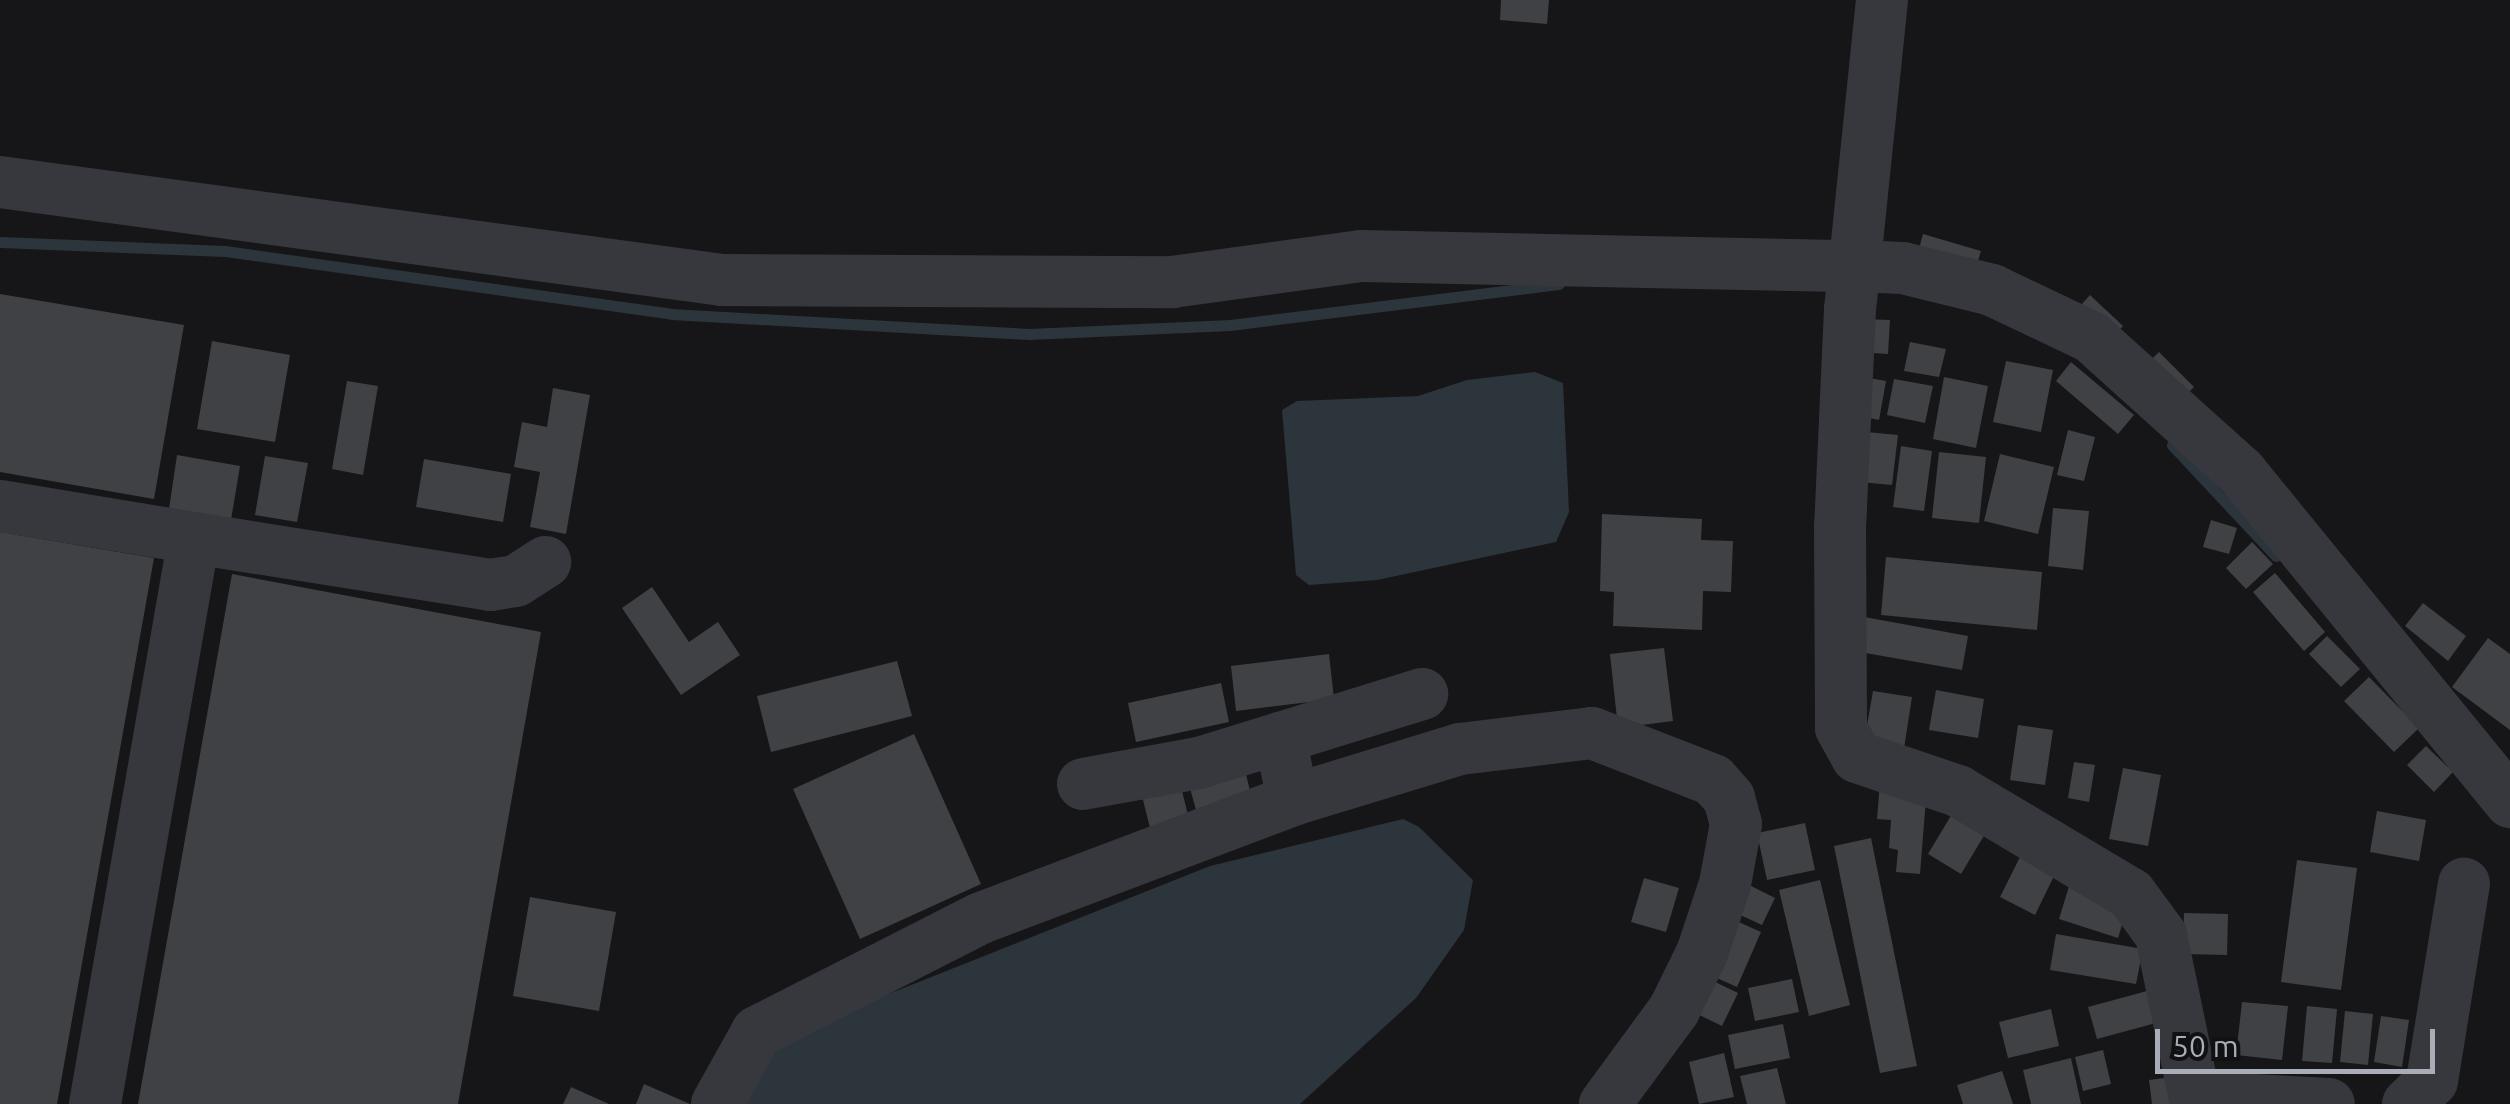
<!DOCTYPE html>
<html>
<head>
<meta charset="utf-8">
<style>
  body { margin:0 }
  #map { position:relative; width:2510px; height:1104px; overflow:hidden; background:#161618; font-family:Ubuntu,sans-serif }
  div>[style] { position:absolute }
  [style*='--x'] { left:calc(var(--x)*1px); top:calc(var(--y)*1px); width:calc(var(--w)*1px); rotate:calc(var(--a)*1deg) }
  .water>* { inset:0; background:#2c353c }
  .stream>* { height:11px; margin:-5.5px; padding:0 5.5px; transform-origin:5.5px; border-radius:5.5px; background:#2c353c }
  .building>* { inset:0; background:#404145 }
  .minor>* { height:52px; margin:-26px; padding:0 26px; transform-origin:26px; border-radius:26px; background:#37383d }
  span { translate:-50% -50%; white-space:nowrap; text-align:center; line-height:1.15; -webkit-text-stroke:8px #111113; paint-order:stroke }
  .scale { position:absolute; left:2155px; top:1029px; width:280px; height:45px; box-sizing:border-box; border:5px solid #a8adb8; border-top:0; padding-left:12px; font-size:30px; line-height:35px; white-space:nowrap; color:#a8adb8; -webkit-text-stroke:8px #111113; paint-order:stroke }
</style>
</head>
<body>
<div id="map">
  <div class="water">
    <i style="clip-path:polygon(1535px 372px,1563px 383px,1569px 512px,1556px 542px,1377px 580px,1309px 585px,1296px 575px,1282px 410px,1297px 401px,1418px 396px,1467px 380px)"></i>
    <i style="clip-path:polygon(1403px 819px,1419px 827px,1473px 880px,1464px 930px,1416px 998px,1300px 1104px,738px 1104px,778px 1038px,1210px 866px)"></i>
  </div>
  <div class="stream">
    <i style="--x:0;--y:242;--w:225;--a:2.3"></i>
    <i style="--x:225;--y:251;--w:450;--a:8"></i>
    <i style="--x:671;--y:314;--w:359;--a:3.2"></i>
    <i style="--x:1029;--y:334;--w:201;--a:-2.6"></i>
    <i style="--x:1230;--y:325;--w:331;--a:-7.1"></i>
    <i style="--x:2172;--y:445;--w:152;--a:46.9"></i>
  </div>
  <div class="building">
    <i style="clip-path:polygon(1501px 0,1549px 0,1547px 24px,1500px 20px)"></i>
    <i style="clip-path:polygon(1923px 234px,1981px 251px,1973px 277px,1916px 260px)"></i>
    <i style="clip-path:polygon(0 294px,184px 325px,154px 499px,0 472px)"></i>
    <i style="clip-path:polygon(2090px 295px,2123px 326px,2105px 345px,2073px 314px)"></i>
    <i style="clip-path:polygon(1861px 319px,1890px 320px,1888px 354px,1859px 352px)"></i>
    <i style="clip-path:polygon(212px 341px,290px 355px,275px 442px,197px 429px)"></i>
    <i style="clip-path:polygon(1910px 342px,1946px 349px,1939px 377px,1904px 371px)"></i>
    <i style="clip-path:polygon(2159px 352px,2194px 387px,2175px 406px,2140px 370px)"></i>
    <i style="clip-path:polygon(2006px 361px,2053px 370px,2041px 432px,1993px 422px)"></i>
    <i style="clip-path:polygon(2071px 362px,2134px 415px,2118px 434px,2056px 381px)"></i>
    <i style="clip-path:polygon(1863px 377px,1886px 381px,1879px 420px,1855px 415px)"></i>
    <i style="clip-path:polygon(1944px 377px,1988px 386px,1976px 448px,1933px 439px)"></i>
    <i style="clip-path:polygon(1894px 379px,1933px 386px,1925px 423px,1887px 415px)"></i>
    <i style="clip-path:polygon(347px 381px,378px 386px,363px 475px,332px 469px)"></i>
    <i style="clip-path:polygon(553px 388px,590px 395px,566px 534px,530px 527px,540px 472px,514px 467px,522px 422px,547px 427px)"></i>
    <i style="clip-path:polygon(2068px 430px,2095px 437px,2084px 481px,2057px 475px)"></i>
    <i style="clip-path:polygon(1866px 432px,1898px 435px,1892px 485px,1860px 482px)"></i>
    <i style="clip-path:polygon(1901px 446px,1932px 451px,1924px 511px,1893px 507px)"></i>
    <i style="clip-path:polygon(1939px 452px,1986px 457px,1979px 523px,1932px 518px)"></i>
    <i style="clip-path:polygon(2000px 454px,2054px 467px,2038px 534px,1984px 521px)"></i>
    <i style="clip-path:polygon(177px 455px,240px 466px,231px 520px,169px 509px)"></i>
    <i style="clip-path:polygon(265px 456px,308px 463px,297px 522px,255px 515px)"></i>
    <i style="clip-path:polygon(424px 459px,511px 474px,503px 522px,416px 507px)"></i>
    <i style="clip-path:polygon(2053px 508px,2089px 511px,2083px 570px,2048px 566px)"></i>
    <i style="clip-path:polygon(1602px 514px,1702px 519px,1701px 540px,1733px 541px,1731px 592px,1703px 591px,1702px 630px,1613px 626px,1614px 592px,1600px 591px)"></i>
    <i style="clip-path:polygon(2211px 520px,2237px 528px,2229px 554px,2203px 547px)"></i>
    <i style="clip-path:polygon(0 532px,154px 558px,57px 1104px,0 1104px)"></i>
    <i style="clip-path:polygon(2252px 542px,2273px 564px,2246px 589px,2226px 568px)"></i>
    <i style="clip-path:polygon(1886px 557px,2042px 572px,2037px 630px,1881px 615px)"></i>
    <i style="clip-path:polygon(2275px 573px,2325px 632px,2304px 651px,2253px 592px)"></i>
    <i style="clip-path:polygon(232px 574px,541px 632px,458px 1104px,138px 1104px)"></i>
    <i style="clip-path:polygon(652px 587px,689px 642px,718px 622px,740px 655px,681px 695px,622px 608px)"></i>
    <i style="clip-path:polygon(2423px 603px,2466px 636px,2448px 661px,2405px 626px)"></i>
    <i style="clip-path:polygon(1859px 616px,1968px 636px,1962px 670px,1854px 651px)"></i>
    <i style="clip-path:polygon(2327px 636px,2360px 669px,2341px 687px,2309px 654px)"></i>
    <i style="clip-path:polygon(2488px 638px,2510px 654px,2510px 730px,2452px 687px)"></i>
    <i style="clip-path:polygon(1664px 648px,1673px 721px,1618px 728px,1610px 654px)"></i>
    <i style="clip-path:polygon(1329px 654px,1334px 699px,1236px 711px,1231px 666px)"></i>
    <i style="clip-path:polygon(897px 661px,912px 716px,771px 752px,757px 696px)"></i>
    <i style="clip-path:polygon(2369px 677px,2419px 728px,2394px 752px,2344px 701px)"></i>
    <i style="clip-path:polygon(1221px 683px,1229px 722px,1136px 742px,1128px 703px)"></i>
    <i style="clip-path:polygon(1936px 690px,1984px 699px,1978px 738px,1929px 730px)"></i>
    <i style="clip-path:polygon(1873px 691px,1912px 697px,1903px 755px,1863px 749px)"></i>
    <i style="clip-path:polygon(2018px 725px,2053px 730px,2045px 785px,2010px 780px)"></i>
    <i style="clip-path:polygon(914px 734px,981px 884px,860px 939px,793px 789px)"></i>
    <i style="clip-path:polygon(2426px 746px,2453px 772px,2434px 792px,2407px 765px)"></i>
    <i style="clip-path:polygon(2074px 762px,2095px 765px,2089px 802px,2068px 798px)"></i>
    <i style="clip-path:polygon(1244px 766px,1251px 795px,1196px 810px,1188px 781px)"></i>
    <i style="clip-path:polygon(2123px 768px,2161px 775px,2148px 846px,2109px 839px)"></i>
    <i style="clip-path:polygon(1880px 782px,1927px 786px,1920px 874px,1896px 872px,1898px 850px,1889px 848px,1891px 820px,1877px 819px)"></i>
    <i style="clip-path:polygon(1181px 787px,1189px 819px,1150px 828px,1142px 796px)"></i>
    <i style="clip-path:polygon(1958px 804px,1991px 824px,1961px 874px,1928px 854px)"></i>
    <i style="clip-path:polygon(2377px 811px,2426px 820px,2419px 861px,2370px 852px)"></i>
    <i style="clip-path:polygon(1805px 823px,1815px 870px,1767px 880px,1757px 833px)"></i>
    <i style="clip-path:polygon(1871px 838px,1917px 1066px,1880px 1073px,1834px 846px)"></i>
    <i style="clip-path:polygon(2022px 853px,2057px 870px,2035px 915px,2000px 897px)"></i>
    <i style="clip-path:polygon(2297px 860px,2357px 868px,2341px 990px,2281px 982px)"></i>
    <i style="clip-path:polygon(1644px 878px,1679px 888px,1666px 932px,1631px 922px)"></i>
    <i style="clip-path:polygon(1820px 880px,1850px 1005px,1809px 1016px,1779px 890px)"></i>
    <i style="clip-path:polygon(2070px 883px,2129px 902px,2118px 938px,2059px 919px)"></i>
    <i style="clip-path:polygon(1749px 885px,1775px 898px,1762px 925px,1736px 913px)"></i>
    <i style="clip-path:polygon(530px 897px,616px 912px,599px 1011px,513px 996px)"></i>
    <i style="clip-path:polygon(2184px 913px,2228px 914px,2227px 955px,2183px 954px)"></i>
    <i style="clip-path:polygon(1732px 919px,1761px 932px,1737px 987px,1708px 974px)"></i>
    <i style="clip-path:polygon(2056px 934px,2143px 949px,2136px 984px,2050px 970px)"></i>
    <i style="clip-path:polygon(1709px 979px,1738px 993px,1722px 1026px,1693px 1012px)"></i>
    <i style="clip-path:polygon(1792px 979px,1799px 1012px,1755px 1021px,1748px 988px)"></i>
    <i style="clip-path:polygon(2147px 991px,2156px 1023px,2097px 1039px,2088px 1007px)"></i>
    <i style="clip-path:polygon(2242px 1002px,2288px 1006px,2282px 1060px,2236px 1055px)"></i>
    <i style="clip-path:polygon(2307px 1006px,2337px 1009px,2332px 1063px,2302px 1061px)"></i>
    <i style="clip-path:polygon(2051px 1009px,2059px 1046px,2008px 1058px,1999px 1022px)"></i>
    <i style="clip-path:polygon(2345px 1011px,2373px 1014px,2368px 1065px,2340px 1062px)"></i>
    <i style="clip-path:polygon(2381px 1016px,2409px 1020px,2402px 1067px,2374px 1062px)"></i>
    <i style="clip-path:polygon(1783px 1024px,1790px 1058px,1735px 1069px,1728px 1035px)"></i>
    <i style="clip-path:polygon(2103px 1050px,2111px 1084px,2083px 1091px,2075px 1057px)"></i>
    <i style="clip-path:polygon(1724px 1053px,1734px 1097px,1699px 1104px,1689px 1062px)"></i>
    <i style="clip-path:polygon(2071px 1058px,2081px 1104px,2031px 1104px,2023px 1070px)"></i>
    <i style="clip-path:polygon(1777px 1068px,1786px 1104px,1747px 1104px,1740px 1076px)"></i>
    <i style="clip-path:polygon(2002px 1071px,2013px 1104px,1963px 1104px,1957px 1085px)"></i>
    <i style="clip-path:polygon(2180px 1076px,2174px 1104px,2152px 1104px,2149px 1080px)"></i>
    <i style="clip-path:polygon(644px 1084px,690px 1104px,636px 1104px)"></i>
    <i style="clip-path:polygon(571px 1087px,609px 1104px,563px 1104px)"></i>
  </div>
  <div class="minor">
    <i style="--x:1882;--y:0;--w:311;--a:95.9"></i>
    <i style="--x:1850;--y:309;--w:217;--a:92.6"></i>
    <i style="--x:1840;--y:526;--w:202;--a:89.7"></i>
    <i style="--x:1841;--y:728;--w:33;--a:61"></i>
    <i style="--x:1857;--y:757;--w:107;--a:18.6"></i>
    <i style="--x:1958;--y:791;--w:201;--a:30.8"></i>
    <i style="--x:2131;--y:894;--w:51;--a:53.8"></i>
    <i style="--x:2161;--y:935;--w:173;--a:78.3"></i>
    <i style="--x:0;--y:182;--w:729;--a:7.73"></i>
    <i style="--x:722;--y:280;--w:450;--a:0.3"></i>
    <i style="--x:1172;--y:282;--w:191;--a:-7.8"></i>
    <i style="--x:1361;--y:256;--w:492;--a:1.2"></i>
    <i style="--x:1853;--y:266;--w:50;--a:2.3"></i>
    <i style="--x:1903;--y:268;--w:92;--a:13.9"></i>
    <i style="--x:1992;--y:290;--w:110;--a:25.4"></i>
    <i style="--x:2091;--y:337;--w:202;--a:42"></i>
    <i style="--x:2241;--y:472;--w:426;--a:50.8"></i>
    <i style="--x:0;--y:506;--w:197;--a:9.4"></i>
    <i style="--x:194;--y:538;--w:575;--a:99.92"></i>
    <i style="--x:194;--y:538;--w:300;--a:9"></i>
    <i style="--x:490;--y:585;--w:26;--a:-9"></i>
    <i style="--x:516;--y:581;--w:35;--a:-33"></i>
    <i style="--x:1083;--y:784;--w:118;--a:-10.3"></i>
    <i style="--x:1199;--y:763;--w:85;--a:-17.2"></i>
    <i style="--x:1293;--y:800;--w:63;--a:-101.8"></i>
    <i style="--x:1280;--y:738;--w:149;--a:-17.2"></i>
    <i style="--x:2195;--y:1097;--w:134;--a:3"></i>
    <i style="--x:717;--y:1104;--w:82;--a:-60.9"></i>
    <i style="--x:757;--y:1032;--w:251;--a:-27"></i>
    <i style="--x:981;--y:918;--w:334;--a:-20.7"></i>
    <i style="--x:1293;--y:800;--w:175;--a:-17"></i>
    <i style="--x:1460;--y:749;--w:133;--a:-6.9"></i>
    <i style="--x:1592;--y:733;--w:130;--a:21.2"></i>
    <i style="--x:1713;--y:780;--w:24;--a:48"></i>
    <i style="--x:1729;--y:798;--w:27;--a:75"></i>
    <i style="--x:1736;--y:824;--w:61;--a:100.4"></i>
    <i style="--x:1725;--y:884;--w:73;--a:108.4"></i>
    <i style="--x:1702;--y:953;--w:64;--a:116.2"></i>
    <i style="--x:1674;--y:1010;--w:117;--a:126.3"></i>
    <i style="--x:2408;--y:1104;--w:33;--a:-44"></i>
    <i style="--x:2432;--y:1081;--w:200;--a:-80.8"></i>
  </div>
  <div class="scale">50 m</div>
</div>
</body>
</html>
